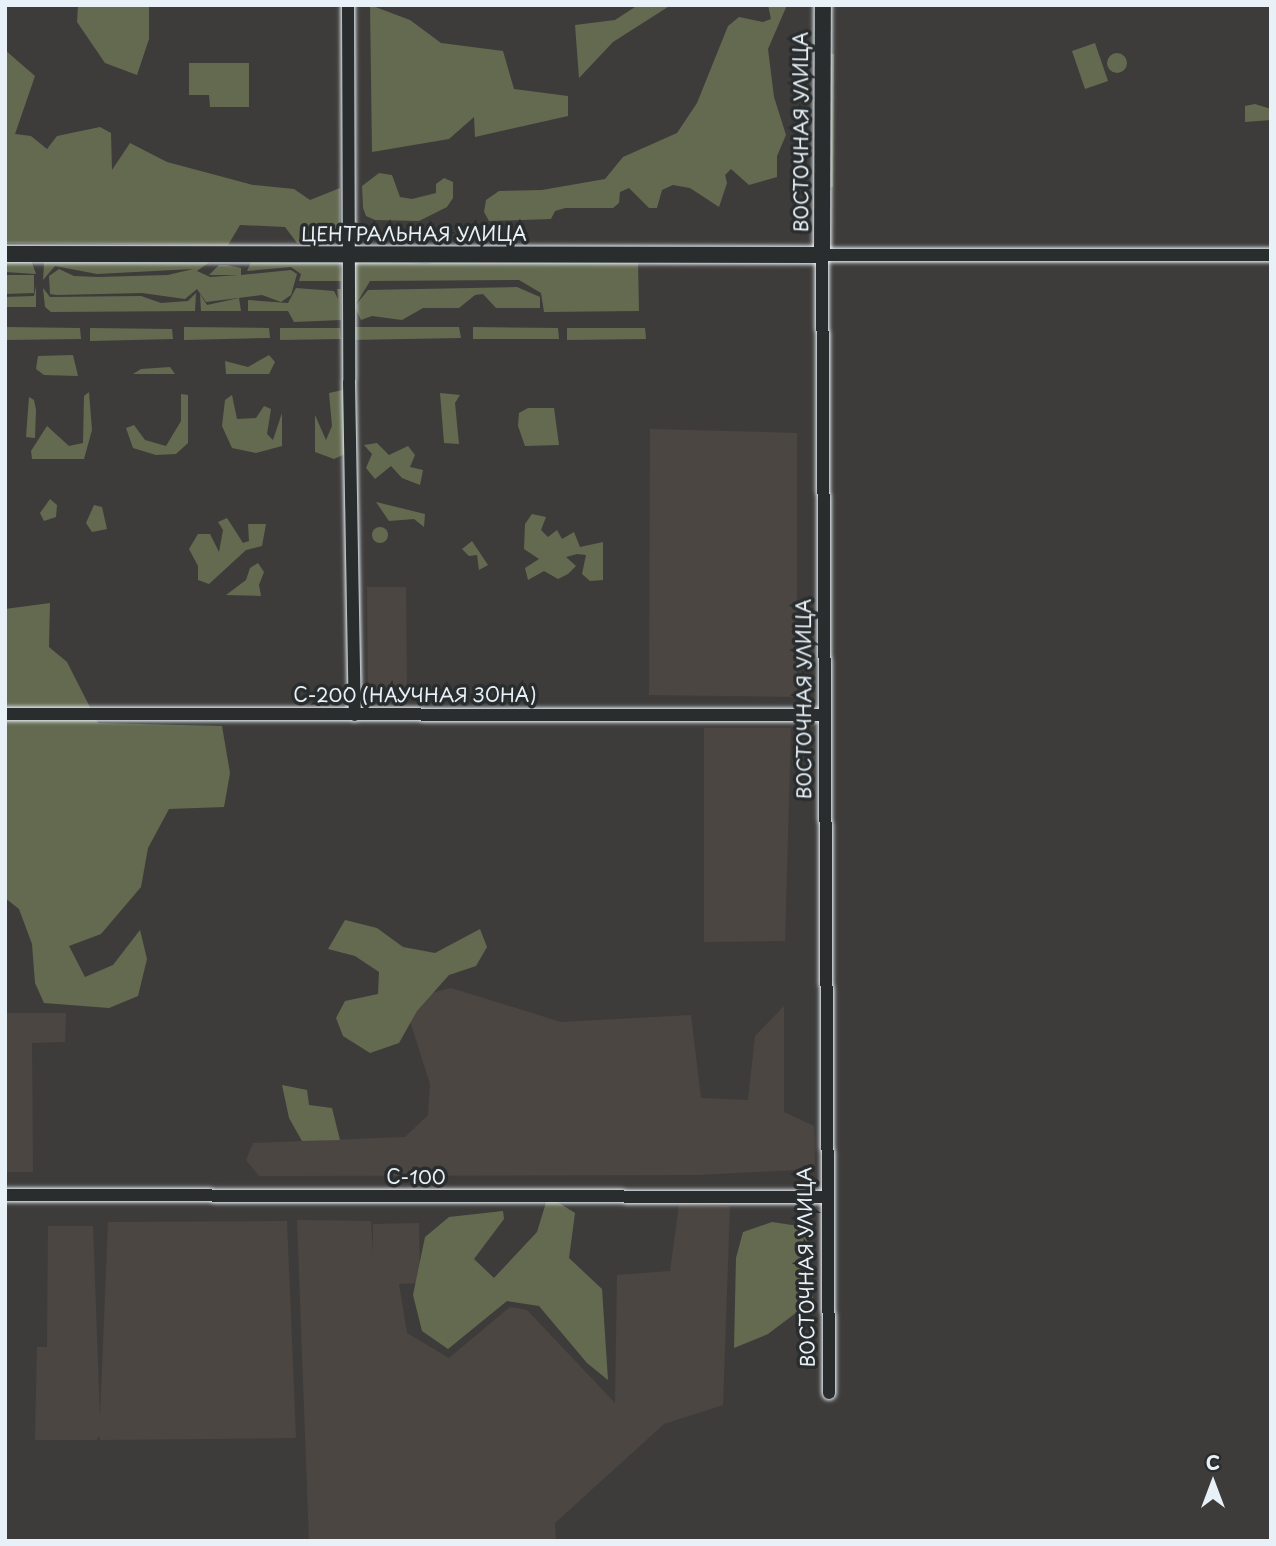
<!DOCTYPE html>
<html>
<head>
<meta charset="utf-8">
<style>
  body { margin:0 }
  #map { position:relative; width:1276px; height:1546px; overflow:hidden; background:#3e3c3a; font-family:"Playpen Sans",sans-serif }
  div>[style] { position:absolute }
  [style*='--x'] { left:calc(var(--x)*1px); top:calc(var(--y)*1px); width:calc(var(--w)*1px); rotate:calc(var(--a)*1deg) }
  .built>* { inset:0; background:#4c4642 }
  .green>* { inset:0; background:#646a50 }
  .round { border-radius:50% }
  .roads { filter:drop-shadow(0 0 2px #e8f1f8) drop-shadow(0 0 2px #e8f1f8) }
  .minor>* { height:12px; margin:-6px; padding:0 6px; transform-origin:6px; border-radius:6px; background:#2a2d2e }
  .major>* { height:16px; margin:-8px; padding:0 8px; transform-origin:8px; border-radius:8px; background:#2a2d2e }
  span { translate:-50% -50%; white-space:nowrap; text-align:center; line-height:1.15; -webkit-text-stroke:7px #2a2d2e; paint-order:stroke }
  .street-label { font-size:19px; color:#e8f1f8 }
  .frame { position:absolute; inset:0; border:7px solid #e8f1f8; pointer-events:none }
  .north { position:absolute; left:1178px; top:1448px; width:70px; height:70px; -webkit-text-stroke:5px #2a2d2e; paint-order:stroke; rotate:0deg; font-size:19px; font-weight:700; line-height:28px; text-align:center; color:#e8f1f8 }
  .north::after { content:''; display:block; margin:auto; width:24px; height:32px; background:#e8f1f8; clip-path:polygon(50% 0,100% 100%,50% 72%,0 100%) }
</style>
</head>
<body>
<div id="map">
  <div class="built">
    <i style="clip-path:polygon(650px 429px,797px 433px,797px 697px,649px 695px)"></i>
    <i style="clip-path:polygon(367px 587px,406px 587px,407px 692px,368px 692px)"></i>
    <i style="clip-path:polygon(704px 728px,791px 728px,785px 941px,704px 942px)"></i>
    <i style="clip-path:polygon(451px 988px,561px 1022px,691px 1015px,701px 1098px,748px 1100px,755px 1036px,784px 1006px,784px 1112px,814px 1126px,815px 1169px,698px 1175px,259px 1176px,246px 1160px,253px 1143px,405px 1137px,428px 1115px,430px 1084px,409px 1018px,399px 1001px)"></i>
    <i style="clip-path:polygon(5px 1013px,66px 1013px,65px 1042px,32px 1043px,33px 1172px,5px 1172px)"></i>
    <i style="clip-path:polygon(679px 1205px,730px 1206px,723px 1405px,664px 1424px,555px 1523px,556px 1541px,309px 1541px,297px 1220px,371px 1221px,373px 1255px,373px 1224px,419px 1223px,420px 1283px,399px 1284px,407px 1333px,449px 1358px,510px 1307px,527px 1310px,615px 1403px,617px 1275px,670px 1271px)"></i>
    <i style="clip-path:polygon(287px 1221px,296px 1438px,100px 1440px,100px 1436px,96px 1440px,35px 1440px,37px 1347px,47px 1347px,48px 1226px,93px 1226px,100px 1418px,108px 1222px)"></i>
  </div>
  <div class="green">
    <i style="clip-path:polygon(78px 5px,149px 5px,149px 39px,137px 75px,105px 63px,77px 22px)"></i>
    <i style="clip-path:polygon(370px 5px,410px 20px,441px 43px,503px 51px,514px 89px,568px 96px,568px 116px,475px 137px,474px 117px,449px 139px,372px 152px)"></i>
    <i style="clip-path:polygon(638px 5px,671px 5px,613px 42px,579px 78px,575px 25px,615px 20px)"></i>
    <i style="clip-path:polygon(768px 5px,787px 5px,768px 49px,774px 97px,786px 135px,777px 156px,777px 177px,749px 185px,731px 169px,725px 175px,727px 183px,719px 207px,690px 188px,673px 185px,662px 190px,657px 208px,649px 208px,629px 188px,620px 192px,619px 203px,613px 208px,565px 208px,555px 211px,551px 219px,489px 221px,484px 212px,486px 200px,499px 191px,542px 190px,605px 179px,623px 157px,677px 133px,697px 103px,728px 26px,739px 17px,763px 22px,771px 19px)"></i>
    <i style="clip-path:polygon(1095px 43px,1108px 81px,1085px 89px,1072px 51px)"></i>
    <i style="clip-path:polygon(5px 50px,35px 76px,15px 134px,31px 136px,47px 149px,57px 136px,100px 127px,111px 133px,112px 170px,130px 143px,167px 162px,253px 185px,294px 189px,310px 200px,340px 188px,340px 236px,330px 245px,297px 243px,285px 227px,240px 225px,228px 245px,5px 243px)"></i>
    <i class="round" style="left:1107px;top:53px;width:20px;height:20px"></i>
    <i style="clip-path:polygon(828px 54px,834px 54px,833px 187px,827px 187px)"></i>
    <i style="clip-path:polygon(189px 63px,249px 63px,249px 107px,210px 107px,209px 95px,189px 95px)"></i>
    <i style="clip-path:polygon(1255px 104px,1271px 109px,1271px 120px,1245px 122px,1245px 106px)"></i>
    <i style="clip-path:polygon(379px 173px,392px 175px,400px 197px,412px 199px,436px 193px,436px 184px,444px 178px,453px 182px,453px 198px,447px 207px,419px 221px,375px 220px,366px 216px,363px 208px,362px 186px)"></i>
    <i style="clip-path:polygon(455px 259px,638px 261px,639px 311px,544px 312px,541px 293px,519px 280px,370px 281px,355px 306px,368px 290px,517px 287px,540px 297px,540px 308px,496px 308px,483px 294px,475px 295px,459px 308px,423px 308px,402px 320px,372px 316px,361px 320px,355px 307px,355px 323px,351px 319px,353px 266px,358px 260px,427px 264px)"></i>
    <i style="clip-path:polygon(5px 260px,31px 260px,36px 274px,5px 272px)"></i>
    <i style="clip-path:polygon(49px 260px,211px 261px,197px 271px,210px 277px,239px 275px,209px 275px,219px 265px,227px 265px,241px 268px,241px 275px,291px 270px,297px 274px,291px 295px,281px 302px,262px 295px,206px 302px,197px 289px,185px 299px,142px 293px,57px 295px,50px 294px,49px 276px,59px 269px,74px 276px,98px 277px,168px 275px,193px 269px,97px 274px,55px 266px,43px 280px,44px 263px)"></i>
    <i style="clip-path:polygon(252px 260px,340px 261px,341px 281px,299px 281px,301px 274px,291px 267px,247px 271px)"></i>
    <i style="clip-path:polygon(5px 275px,34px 275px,34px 293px,5px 294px)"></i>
    <i style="clip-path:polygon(36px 286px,36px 307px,5px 307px,5px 297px,34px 296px)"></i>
    <i style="clip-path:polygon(43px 288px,50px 297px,141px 296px,161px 303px,188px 301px,196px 293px,195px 311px,51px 312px,45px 307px)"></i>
    <i style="clip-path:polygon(296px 288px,334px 291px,338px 299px,337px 289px,341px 289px,341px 320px,294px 322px,288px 311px,248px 311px,248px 300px,288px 303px)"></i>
    <i style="clip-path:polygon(200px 294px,207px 305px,239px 298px,241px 311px,201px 311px)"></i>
    <i style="clip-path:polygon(5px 327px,80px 328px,81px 339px,5px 340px)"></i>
    <i style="clip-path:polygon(184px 327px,269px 328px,270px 338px,184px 340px)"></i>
    <i style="clip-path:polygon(352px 327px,459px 327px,461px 338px,352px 340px)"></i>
    <i style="clip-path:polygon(473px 327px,558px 328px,559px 339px,473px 339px)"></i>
    <i style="clip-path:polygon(90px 328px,172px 329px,173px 339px,90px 341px)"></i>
    <i style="clip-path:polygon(280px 328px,340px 328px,341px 339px,280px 340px)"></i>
    <i style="clip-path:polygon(567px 328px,645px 328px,646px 339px,567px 340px)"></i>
    <i style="clip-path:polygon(73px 355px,78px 376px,44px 375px,36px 369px,38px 356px)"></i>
    <i style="clip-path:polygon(269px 355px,275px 362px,269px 374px,226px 374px,225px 361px,248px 367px)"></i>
    <i style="clip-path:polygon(170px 367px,175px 374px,133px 374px,141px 369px)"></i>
    <i style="clip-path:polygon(343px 390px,345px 454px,334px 459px,315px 452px,315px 415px,326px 440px,332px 426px,329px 393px)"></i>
    <i style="clip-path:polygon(89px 392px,92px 430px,84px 459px,32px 459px,31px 451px,47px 426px,69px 446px,83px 443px,84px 396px)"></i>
    <i style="clip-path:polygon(440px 393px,460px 395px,455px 403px,459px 444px,444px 443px)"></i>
    <i style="clip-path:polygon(181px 394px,188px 395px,188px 443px,176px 454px,156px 455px,133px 448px,126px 428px,134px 425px,145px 440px,166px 446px,181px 421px)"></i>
    <i style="clip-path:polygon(232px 395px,237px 419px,256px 418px,264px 406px,271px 409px,267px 434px,273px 440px,282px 413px,282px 446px,256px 453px,232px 448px,222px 426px,225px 400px)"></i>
    <i style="clip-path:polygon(29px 397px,34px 400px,36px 410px,35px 438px,26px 437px)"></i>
    <i style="clip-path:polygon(528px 408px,554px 408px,559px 445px,525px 446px,518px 426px,519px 413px)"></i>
    <i style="clip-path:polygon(377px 443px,389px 455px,408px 446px,415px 455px,410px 467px,423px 470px,420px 485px,402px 478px,391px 466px,375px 479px,366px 468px,372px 454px,364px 445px)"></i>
    <i style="clip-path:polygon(50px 499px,57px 505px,56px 517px,44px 521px,40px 513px)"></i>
    <i style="clip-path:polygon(376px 502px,425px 514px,424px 527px,414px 519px,389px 521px)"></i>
    <i style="clip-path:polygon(94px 505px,102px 507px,107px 529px,92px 532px,86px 523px)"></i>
    <i style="clip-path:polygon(532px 514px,546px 517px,541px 530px,548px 537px,557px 530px,562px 539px,574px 532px,580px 547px,603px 542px,603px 580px,590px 581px,582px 574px,586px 555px,577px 554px,566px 557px,576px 566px,568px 574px,558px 579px,544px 571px,528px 580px,525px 568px,539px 559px,524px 549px,525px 524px)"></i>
    <i style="clip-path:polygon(227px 518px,243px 543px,249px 541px,248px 524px,266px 524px,262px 546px,246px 550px,209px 584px,198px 580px,198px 566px,189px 549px,198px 534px,210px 534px,219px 552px,223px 530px,218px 522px)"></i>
    <i class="round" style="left:372px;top:527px;width:16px;height:16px"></i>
    <i style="clip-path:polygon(472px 541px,488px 565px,479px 570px,477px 555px,469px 556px,462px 549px)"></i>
    <i style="clip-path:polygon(258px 563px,264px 572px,259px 585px,261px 596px,226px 595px,246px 580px,250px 568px)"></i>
    <i style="clip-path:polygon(50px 603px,49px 647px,67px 662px,98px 723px,222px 726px,230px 773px,224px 807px,169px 809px,148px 848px,141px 887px,101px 934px,69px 946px,85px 977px,113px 965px,140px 930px,147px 959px,138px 996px,109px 1008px,44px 1003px,35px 983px,32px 944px,19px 909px,5px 898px,5px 609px)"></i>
    <i style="clip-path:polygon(345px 920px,377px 928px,403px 947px,435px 953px,480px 929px,487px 947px,476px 966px,449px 975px,417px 1011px,399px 1043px,370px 1053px,343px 1036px,336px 1018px,345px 1001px,378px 994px,379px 972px,355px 956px,328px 949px)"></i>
    <i style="clip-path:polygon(282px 1085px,307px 1090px,309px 1105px,332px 1108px,340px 1140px,302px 1141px,289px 1118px)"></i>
    <i style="clip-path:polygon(548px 1196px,575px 1213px,569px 1258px,602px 1289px,608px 1380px,587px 1363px,539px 1306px,507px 1301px,448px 1349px,422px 1331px,413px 1295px,425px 1237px,449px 1217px,503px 1211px,504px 1219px,474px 1259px,494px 1278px,537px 1232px)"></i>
    <i style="clip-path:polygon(772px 1222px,805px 1227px,813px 1300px,768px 1334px,734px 1348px,736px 1258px,743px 1232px)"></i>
  </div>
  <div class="roads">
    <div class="minor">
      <i style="--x:348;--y:5;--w:374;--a:89.8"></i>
      <i style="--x:349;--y:382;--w:333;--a:89"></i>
      <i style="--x:5;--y:714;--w:820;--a:0.07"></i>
      <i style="--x:5;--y:1195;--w:821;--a:0.14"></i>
      <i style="--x:829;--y:1393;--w:1138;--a:-90.35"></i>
      <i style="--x:822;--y:255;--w:449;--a:0"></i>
    </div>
    <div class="major">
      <i style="--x:5;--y:254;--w:817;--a:0.07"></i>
      <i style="--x:822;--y:255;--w:250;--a:-89.8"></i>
    </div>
  </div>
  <div class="street-label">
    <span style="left:801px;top:132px;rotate:-90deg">ВОСТОЧНАЯ УЛИЦА</span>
    <span style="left:414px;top:234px">ЦЕНТРАЛЬНАЯ УЛИЦА</span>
    <span style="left:415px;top:695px">С-200 (НАУЧНАЯ ЗОНА)</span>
    <span style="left:804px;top:699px;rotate:-90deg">ВОСТОЧНАЯ УЛИЦА</span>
    <span style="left:416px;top:1177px">С-100</span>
    <span style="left:806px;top:1267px;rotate:-91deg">ВОСТОЧНАЯ УЛИЦА</span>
  </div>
  <div class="frame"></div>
  <div class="north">С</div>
</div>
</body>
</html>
